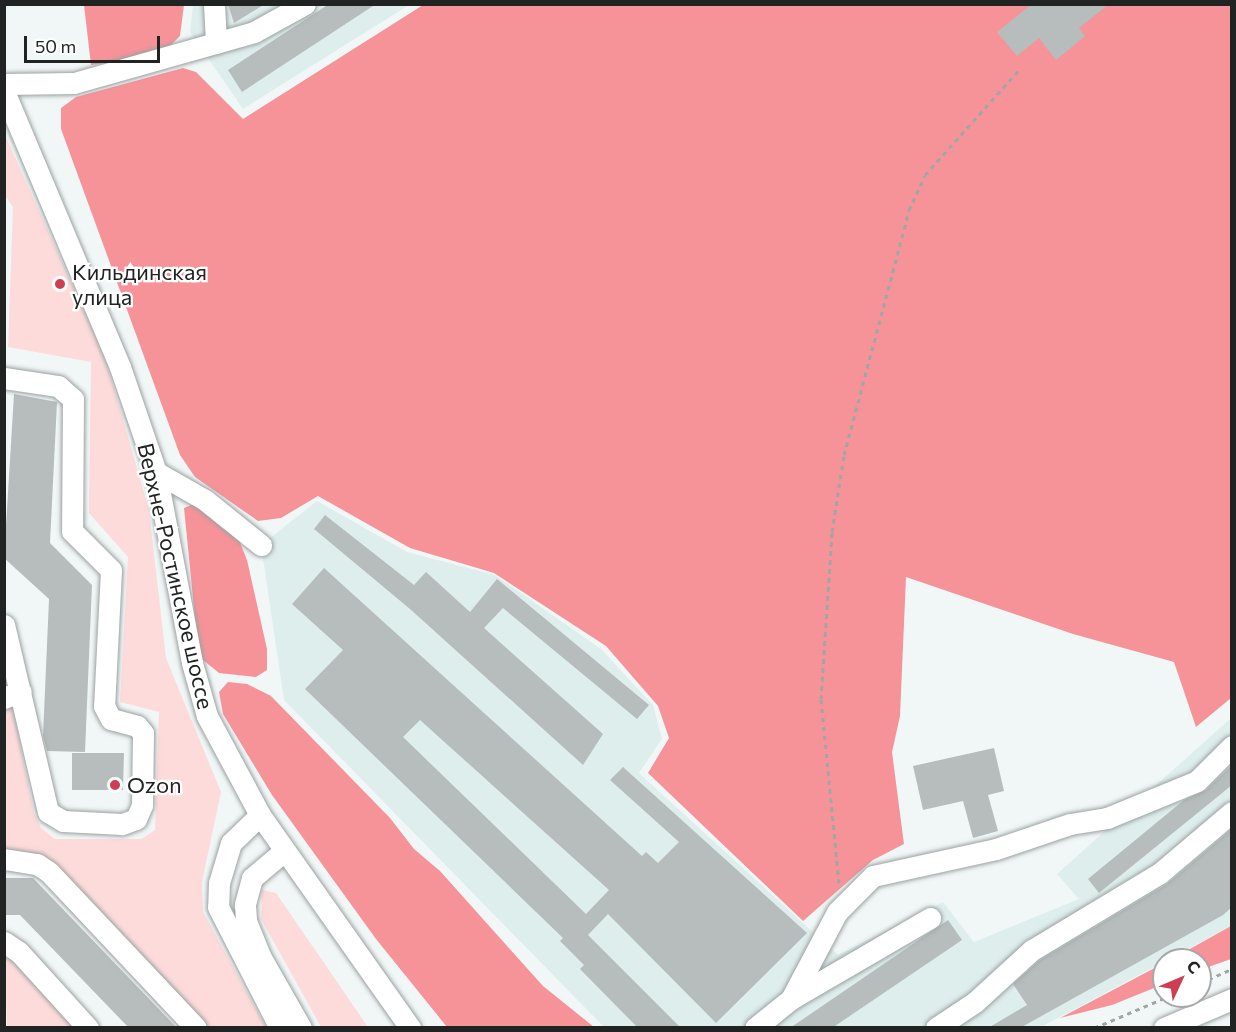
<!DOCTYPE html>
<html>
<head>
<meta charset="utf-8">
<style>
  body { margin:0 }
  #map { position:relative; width:1236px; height:1032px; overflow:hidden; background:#f1f7f7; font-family:Commissioner,sans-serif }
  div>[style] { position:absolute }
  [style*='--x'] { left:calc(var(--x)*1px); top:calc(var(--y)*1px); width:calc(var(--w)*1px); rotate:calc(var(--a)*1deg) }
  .built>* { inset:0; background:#deeeed }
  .green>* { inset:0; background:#fddbdb }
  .forest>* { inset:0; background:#f69399 }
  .building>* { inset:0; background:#b6bdbc }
  .path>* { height:3px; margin-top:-1.5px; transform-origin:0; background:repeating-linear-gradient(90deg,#a1a5a5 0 4.5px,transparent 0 9px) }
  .roads { filter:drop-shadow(0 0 2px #9ba1a0) drop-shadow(0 0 2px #9ba1a0) }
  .minor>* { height:21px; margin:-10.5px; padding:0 10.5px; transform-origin:10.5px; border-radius:10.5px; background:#fff }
  .dots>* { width:16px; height:16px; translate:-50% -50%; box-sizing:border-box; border:3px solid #fff; border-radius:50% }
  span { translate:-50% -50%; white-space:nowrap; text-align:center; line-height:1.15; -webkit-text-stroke:4.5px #fff; paint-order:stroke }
  .poi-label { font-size:22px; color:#212323 }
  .left { translate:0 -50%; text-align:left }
  .street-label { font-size:22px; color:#212323 }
  .frame { position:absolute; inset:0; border:6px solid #212323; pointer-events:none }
  .north { position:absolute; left:1152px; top:948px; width:60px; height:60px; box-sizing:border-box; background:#fff; border:2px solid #a6a7a7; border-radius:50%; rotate:46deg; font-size:16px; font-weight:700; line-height:24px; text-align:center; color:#212323 }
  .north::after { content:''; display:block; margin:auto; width:21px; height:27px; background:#ce3e53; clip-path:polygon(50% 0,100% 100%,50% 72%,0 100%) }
  .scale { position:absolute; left:24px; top:36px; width:136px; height:27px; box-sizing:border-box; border:3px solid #212323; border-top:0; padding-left:8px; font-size:18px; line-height:21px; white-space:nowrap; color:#212323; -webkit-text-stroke:4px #fff; paint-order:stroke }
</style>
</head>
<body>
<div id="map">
  <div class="built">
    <i style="clip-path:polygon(193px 5px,409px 5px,243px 109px,190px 32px)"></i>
    <i style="clip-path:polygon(317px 501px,407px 552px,495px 575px,601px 649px,653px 705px,662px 739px,639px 773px,838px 955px,943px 902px,974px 942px,1079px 899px,1057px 874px,1231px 718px,1231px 926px,1041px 1027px,604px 1027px,284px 700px,261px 545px)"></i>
  </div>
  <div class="green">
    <i style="clip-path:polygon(4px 133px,105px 357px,149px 510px,166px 658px,221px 792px,202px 882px,203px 912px,266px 1027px,209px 1027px,47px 860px,29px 852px,5px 851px,4px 706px,11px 699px,34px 813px,41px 828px,55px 839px,141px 839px,155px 830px,159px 712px,120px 702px,128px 557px,89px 513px,91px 362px,8px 347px,13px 207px,5px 196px)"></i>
    <i style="clip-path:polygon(262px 890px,276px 893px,368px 1027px,321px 1027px,261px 919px)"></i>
    <i style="clip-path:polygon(4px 946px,83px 1027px,7px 1027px)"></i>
  </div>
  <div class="forest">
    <i style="clip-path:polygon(84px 5px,184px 5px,180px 36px,171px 45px,123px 61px,91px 65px)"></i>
    <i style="clip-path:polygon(423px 5px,1231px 5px,1231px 698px,1196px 727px,1174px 662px,1073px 634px,906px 577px,900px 716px,892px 752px,904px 844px,873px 860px,803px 921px,648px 773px,669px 738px,658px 706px,606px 646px,494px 573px,410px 548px,318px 496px,281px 518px,258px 521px,195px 477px,180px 455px,61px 129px,61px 108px,76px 97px,183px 68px,196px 72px,243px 119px)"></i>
    <i style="clip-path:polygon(194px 504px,237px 535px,247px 560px,267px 649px,267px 670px,256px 677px,219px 673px,203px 660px,197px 638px,184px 508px)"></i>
    <i style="clip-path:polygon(228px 682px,247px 684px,271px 696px,390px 818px,414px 849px,440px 871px,543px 986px,594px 1027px,447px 1027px,376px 939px,272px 795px,223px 714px,219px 692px)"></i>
    <i style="clip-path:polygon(1231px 926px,1231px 959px,1200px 970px,1200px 960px,1170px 960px)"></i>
    <i style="clip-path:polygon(1164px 963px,1164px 984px,1112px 1005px,1060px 1018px)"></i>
  </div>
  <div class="building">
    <i style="clip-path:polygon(228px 4px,265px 4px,234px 23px)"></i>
    <i style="clip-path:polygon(329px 4px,376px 4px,242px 92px,228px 70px)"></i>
    <i style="clip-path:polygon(1032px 4px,1109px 4px,1079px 28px,1085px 36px,1056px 60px,1039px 38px,1017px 56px,997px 32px)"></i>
    <i style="clip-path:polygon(14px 394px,57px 402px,50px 543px,92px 585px,85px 752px,47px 751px,43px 736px,49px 599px,4px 558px)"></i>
    <i style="clip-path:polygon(325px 515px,414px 585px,426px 572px,470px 612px,497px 579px,649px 705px,637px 719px,503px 608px,484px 628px,603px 734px,583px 765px,410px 609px,314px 529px)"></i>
    <i style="clip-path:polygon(evenodd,324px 568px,642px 856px,646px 852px,658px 863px,679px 842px,610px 780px,623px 767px,807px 933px,716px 1023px,608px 914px,588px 935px,681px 1028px,638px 1028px,580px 969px,584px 965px,560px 941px,563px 938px,305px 689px,343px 650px,292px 604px,324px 568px,420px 720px,609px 890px,586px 914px,403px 737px,420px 720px)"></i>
    <i style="clip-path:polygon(994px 748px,1004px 791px,988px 795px,998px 831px,973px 838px,963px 801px,923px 810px,913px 766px)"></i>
    <i style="clip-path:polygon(72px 753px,124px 753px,123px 790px,72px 790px)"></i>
    <i style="clip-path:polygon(1232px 765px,1232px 785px,1099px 893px,1088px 879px,1184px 800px,1206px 790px)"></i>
    <i style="clip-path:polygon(1232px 829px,1232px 907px,1223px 915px,1020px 1028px,988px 1028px,1027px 1005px,1013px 984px,1040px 960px,1167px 884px)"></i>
    <i style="clip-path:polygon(4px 878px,33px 878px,177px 1028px,129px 1028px,20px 915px,4px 915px)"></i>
    <i style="clip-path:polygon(948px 920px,962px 940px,832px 1028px,790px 1028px)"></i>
  </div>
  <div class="path">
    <i style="--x:839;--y:883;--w:185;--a:-95.6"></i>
    <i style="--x:821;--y:699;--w:167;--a:-86.2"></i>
    <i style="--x:832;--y:532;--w:78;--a:-81.1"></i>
    <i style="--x:844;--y:455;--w:253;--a:-75.1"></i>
    <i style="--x:909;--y:210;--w:38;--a:-65"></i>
    <i style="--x:925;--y:175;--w:140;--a:-48.2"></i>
    <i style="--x:1200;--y:983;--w:35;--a:-24"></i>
    <i style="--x:1094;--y:1028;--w:82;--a:-23.1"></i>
    <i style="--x:1231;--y:1028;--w:1;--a:-45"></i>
  </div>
  <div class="roads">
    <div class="minor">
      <i style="--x:214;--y:4;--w:39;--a:87"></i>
      <i style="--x:4;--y:84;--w:70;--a:-0.8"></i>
      <i style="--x:74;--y:83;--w:187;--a:-15.8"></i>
      <i style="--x:254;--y:32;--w:58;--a:-28.8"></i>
      <i style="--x:4;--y:91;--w:299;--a:67.2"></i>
      <i style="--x:120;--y:367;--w:111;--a:71.1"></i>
      <i style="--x:156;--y:472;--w:194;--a:79.3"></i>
      <i style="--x:192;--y:663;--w:55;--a:74.2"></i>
      <i style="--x:207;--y:716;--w:112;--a:61.8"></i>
      <i style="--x:260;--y:815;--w:261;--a:54.8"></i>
      <i style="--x:4;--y:378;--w:55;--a:8.4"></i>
      <i style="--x:58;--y:386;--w:20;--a:41"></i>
      <i style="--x:73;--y:399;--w:132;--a:90.4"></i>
      <i style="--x:72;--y:531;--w:55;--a:45"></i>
      <i style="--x:111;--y:570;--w:136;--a:92.9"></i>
      <i style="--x:104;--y:706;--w:15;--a:62"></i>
      <i style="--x:111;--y:719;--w:27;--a:15"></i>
      <i style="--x:137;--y:726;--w:9;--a:49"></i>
      <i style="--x:143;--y:733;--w:72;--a:90.8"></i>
      <i style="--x:142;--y:805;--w:15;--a:113"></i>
      <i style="--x:136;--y:819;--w:15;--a:160"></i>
      <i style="--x:122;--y:824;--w:59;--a:-177.1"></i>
      <i style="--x:63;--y:821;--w:17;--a:-149"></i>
      <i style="--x:48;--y:812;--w:192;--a:-103.2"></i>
      <i style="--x:156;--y:472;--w:56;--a:29.7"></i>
      <i style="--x:205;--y:500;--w:72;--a:38.8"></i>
      <i style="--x:4;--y:698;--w:18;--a:-22"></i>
      <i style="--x:260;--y:815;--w:40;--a:136"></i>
      <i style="--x:231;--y:843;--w:42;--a:106.7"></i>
      <i style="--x:219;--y:883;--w:24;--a:92"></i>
      <i style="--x:218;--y:907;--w:136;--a:62.9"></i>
      <i style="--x:284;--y:851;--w:42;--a:139.8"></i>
      <i style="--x:252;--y:878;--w:28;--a:105"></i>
      <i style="--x:245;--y:905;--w:16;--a:86"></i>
      <i style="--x:246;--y:921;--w:38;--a:68"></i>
      <i style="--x:260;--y:956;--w:83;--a:60.3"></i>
      <i style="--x:4;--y:859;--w:33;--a:9"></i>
      <i style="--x:37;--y:864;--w:14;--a:34"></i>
      <i style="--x:49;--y:872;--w:214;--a:46.7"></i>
      <i style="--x:4;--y:942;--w:18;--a:34"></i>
      <i style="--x:19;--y:952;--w:103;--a:47.8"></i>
      <i style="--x:791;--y:999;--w:98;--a:-62.1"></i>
      <i style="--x:837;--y:912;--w:51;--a:-45"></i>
      <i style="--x:873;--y:876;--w:126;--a:-12.4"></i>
      <i style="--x:996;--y:849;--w:78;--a:-18.7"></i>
      <i style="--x:1070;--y:824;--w:37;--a:-9"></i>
      <i style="--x:1107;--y:818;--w:97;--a:-22.3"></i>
      <i style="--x:1197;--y:781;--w:49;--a:-45"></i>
      <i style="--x:755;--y:1028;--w:46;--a:-38.9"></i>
      <i style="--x:791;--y:999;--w:161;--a:-30.2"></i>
      <i style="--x:936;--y:1028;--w:47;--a:-33.7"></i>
      <i style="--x:975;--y:1002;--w:77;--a:-42.4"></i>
      <i style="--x:1032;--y:950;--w:149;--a:-31"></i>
      <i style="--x:1160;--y:873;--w:94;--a:-40.3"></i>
      <i style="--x:1164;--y:1028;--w:74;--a:-23.1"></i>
    </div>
  </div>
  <div class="dots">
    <i style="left:60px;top:284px;background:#ce3e53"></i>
    <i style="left:115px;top:785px;background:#ce3e53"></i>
  </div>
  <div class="poi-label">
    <span class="left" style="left:72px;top:284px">Кильдинская<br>улица</span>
    <span class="left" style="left:127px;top:785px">Ozon</span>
  </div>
  <div class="street-label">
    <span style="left:176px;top:576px;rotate:77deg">Верхне-Ростинское шоссе</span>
  </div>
  <div class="frame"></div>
  <div class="north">С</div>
  <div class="scale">50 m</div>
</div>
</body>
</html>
